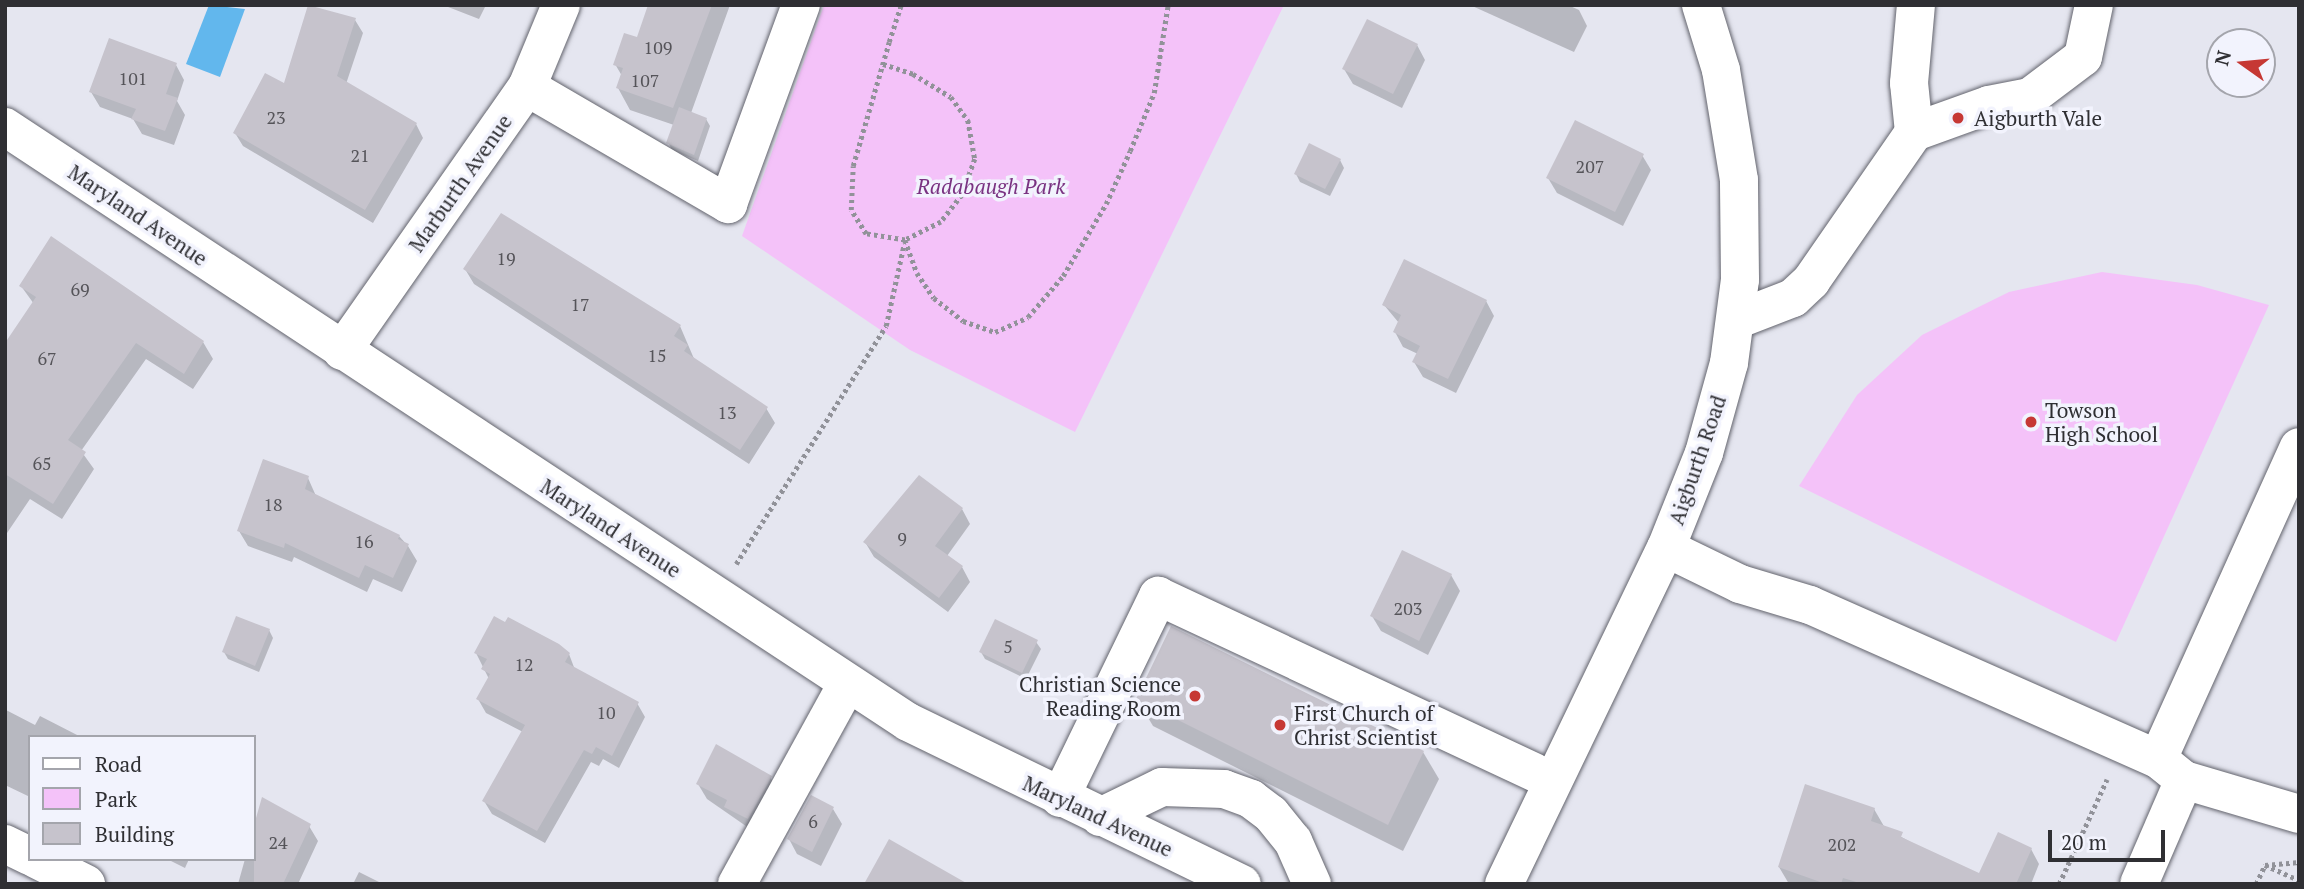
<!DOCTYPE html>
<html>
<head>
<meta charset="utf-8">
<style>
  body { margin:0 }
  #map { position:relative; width:2304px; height:889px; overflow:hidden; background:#e5e6f0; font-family:"PT Serif",serif }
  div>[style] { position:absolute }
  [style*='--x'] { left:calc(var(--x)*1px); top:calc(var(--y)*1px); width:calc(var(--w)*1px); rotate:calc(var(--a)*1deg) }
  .green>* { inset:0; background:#f4c2f9 }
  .water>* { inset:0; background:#62b7ed }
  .shadow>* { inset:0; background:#0003 }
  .building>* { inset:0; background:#c6c3cc }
  .path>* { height:4.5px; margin-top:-2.25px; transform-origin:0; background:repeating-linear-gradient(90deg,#919299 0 3.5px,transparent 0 7px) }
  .roads { filter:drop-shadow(0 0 2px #63646d) drop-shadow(0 0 2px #63646d) }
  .minor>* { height:38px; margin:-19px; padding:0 19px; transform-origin:19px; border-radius:19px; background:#fff }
  .dots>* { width:19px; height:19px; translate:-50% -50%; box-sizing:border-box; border:4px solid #f2f3fd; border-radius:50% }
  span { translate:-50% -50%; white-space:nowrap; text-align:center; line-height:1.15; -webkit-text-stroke:7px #f2f3fd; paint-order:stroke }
  .number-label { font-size:18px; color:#555459 }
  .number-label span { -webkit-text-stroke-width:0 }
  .poi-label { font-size:21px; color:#2f2f33 }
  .left { translate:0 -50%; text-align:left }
  .right { translate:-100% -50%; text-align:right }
  .street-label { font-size:21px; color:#2f2f33 }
  .park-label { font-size:21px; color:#7a3382; font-style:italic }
  .frame { position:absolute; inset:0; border:7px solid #2f2f33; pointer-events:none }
  .legend { position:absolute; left:28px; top:735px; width:228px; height:126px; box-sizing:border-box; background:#f2f3fd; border:2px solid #a4a5ac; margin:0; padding:9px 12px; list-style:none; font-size:21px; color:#2f2f33 }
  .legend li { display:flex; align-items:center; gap:14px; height:35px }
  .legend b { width:35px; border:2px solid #a4a5ac }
  .north { position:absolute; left:2206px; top:28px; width:70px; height:70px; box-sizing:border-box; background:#f2f3fd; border:2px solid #a4a5ac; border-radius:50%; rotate:285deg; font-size:19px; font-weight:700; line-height:28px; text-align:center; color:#2f2f33 }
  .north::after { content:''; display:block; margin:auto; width:24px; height:32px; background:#c63834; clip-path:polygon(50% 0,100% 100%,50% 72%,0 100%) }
  .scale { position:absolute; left:2048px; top:830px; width:117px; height:32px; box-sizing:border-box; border:4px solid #2f2f33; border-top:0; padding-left:9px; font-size:21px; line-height:24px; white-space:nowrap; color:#2f2f33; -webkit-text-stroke:5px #f2f3fd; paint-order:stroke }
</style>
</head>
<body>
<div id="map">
  <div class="green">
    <i style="clip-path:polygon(824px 5px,1284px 5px,1075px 432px,910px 350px,742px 236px)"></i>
    <i style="clip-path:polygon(2102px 272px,2197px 285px,2269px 305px,2116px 642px,1799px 486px,1857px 395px,1922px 335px,2009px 292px)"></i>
  </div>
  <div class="water">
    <i style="clip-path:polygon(209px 5px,245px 9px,220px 77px,186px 64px)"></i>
  </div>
  <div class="shadow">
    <i style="clip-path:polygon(443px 5px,486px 5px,479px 19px)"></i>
    <i style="clip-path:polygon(650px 5px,730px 5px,691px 113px,706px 119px,710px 126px,698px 161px,672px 150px,668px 142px,674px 125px,630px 110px,618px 88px,622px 76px,615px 64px,638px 39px)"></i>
    <i style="clip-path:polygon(1470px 5px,1568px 5px,1579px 10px,1587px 26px,1574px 52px)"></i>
    <i style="clip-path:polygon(355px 20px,363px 33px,346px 84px,416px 124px,423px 138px,373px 223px,243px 146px,235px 133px)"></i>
    <i style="clip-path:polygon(1417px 45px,1425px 60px,1402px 108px,1353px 84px,1344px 69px)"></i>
    <i style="clip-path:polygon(176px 65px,184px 80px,177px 101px,185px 115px,174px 145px,142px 134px,133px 119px,100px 107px,91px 92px)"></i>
    <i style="clip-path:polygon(1642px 155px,1651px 170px,1623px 226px,1557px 193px,1548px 178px)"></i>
    <i style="clip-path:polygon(1340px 160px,1344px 168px,1330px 196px,1300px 182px,1296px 174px)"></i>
    <i style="clip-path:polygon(465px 269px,680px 326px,695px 361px,766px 408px,775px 423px,749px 464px,474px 284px)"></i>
    <i style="clip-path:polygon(21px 286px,203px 342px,213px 359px,193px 389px,146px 359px,81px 451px,94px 469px,62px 519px,30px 499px,5px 536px,5px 346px,34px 304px)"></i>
    <i style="clip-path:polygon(1486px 301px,1494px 316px,1456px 393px,1423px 377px,1414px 362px,1418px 354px,1403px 347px,1395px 332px,1399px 323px,1384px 305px)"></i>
    <i style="clip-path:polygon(308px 478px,316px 496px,399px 536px,408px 546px,417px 561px,402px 592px,373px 579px,367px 592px,294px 557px,292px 562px,248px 546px,239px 531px)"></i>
    <i style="clip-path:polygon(962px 509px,970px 524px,947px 556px,962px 567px,970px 582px,948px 612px,874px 557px,865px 542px)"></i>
    <i style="clip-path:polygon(1451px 575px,1460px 591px,1428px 655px,1381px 631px,1372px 616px)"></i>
    <i style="clip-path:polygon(269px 630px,273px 638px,259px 672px,228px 659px,224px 652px)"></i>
    <i style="clip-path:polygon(1036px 642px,1041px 649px,1026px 679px,985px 659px,981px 652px)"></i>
    <i style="clip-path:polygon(476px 653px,569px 654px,575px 670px,637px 703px,645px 717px,619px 768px,603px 759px,599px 766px,591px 762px,545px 843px,492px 814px,484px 801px,523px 732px,486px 713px,478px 699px,489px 679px)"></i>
    <i style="clip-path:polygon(1137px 699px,1423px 752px,1439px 779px,1403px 851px,1153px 726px)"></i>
    <i style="clip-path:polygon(6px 710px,35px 725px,40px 716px,81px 737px,30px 737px,30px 797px,5px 785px)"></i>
    <i style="clip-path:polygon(770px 777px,779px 792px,756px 833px,707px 799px,698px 784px)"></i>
    <i style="clip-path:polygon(263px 800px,309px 826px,318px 841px,298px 884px,238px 884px,245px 859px,254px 859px,254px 832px)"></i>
    <i style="clip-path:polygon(833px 809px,842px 824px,821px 866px,797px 854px,789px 839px)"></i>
    <i style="clip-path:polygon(1874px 809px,1885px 828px,1978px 879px,2031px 849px,2039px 864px,2031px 884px,1789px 884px,1779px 867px)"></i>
    <i style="clip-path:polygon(167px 859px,189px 859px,185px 868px)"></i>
    <i style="clip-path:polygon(359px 872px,383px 884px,353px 884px)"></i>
  </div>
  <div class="building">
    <i style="clip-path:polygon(308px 5px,356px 18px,337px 76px,417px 123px,365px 210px,233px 133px,265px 73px,284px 83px)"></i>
    <i style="clip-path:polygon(648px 5px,712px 5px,673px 108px,616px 88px,623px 68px,613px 65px,624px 33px,637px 37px)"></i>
    <i style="clip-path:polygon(1367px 19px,1418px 44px,1393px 94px,1342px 69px)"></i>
    <i style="clip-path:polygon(109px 38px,177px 63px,166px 94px,178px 98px,165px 131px,131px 119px,136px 109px,89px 92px)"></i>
    <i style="clip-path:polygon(679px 107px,707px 118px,694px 155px,666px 143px)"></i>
    <i style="clip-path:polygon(1575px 120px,1644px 154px,1615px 212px,1546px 178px)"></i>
    <i style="clip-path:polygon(1309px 143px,1341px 159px,1325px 189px,1294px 174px)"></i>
    <i style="clip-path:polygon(501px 213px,681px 325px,674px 336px,688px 345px,684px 351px,768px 407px,740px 450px,463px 269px)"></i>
    <i style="clip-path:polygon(51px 236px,204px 341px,184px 374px,136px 343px,68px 440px,86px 452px,53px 504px,5px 474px,5px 343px,36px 297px,19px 286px)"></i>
    <i style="clip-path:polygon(1404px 259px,1487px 300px,1448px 379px,1412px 362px,1420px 346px,1393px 332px,1401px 315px,1382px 305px)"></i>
    <i style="clip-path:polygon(263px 459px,309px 476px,305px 489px,400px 535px,398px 539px,409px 544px,393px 578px,365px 565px,359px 578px,285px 543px,284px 548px,237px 531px)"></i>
    <i style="clip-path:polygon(919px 475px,963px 508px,935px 546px,963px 566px,939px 598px,863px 542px)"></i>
    <i style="clip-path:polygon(1402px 550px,1452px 574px,1419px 641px,1370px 616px)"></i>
    <i style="clip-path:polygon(236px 616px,270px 629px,255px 666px,222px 652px)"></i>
    <i style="clip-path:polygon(494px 616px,505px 622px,508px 617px,559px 644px,570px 653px,565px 662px,639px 702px,612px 756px,596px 747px,592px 754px,584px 750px,537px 831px,482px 801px,525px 725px,476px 699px,490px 674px,481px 669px,487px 659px,474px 653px)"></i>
    <i style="clip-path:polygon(995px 619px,1038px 640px,1022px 673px,979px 652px)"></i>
    <i style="clip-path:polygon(1171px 626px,1424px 751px,1388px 825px,1136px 699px)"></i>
    <i style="clip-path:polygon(716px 744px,772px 776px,748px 819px,724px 807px,727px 800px,696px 784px)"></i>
    <i style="clip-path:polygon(1805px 784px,1875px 808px,1871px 821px,1903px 832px,1901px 837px,1979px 873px,1998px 832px,2032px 848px,2016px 884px,1863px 884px,1843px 878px,1841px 884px,1826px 884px,1778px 867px)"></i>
    <i style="clip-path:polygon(811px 795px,834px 807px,812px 852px,787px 839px)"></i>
    <i style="clip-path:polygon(262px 797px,311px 824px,283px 884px,254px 884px,254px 825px)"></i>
    <i style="clip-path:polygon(889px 839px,968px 884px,864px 884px)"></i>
  </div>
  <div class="path">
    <i style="--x:883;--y:64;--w:32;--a:18"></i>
    <i style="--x:913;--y:74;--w:44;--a:31.2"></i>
    <i style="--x:951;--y:97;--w:29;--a:54"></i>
    <i style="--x:968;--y:120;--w:40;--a:80"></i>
    <i style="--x:975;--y:159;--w:38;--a:110"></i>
    <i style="--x:962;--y:195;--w:34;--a:128"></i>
    <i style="--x:941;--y:222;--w:40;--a:153.4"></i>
    <i style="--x:905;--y:240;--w:39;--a:-171"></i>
    <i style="--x:866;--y:234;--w:28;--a:-122"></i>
    <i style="--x:851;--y:210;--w:44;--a:-87.4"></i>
    <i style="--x:853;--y:166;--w:129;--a:-73.8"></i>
    <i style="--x:889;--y:42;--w:39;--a:-72"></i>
    <i style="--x:905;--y:240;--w:35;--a:70"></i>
    <i style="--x:917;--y:273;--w:30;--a:56"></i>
    <i style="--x:934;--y:298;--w:37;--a:38"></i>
    <i style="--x:963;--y:321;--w:34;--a:19"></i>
    <i style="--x:995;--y:332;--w:36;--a:-24"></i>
    <i style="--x:1028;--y:317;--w:54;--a:-49.5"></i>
    <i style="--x:1063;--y:276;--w:84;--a:-59.2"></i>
    <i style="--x:1106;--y:204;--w:58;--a:-65.6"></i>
    <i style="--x:1130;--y:151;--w:63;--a:-67.5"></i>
    <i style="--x:1154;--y:93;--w:89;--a:-81"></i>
    <i style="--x:736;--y:564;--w:281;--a:-57.8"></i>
    <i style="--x:886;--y:326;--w:84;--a:-77.6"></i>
    <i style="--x:2265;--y:865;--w:37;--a:24"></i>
    <i style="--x:2059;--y:884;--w:115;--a:-65.4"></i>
    <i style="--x:2256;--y:884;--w:21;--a:-65"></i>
    <i style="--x:2265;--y:865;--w:34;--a:-5"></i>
  </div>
  <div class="roads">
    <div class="minor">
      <i style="--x:527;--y:87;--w:233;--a:30.2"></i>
      <i style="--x:728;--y:204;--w:212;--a:-69.9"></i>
      <i style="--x:5;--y:127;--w:1081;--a:33.38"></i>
      <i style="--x:908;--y:722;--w:371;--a:25.9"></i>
      <i style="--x:1914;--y:132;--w:80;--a:-19.8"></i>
      <i style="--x:1989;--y:105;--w:42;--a:-11"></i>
      <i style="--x:2030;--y:97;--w:66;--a:-37"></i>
      <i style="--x:2083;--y:57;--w:53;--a:-78.1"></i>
      <i style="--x:1736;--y:320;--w:61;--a:-21.1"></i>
      <i style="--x:1793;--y:298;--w:25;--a:-43"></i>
      <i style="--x:1811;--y:281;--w:181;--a:-55.3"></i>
      <i style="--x:1914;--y:132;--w:49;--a:-95.8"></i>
      <i style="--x:1909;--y:83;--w:78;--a:-84.9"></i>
      <i style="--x:342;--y:351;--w:322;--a:-55"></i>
      <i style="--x:527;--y:87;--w:89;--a:-67.5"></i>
      <i style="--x:1666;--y:548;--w:82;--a:25.9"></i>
      <i style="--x:1740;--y:584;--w:73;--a:16.7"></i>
      <i style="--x:1810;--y:605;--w:381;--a:23.9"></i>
      <i style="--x:2158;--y:759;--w:33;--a:39"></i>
      <i style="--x:2184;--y:780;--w:113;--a:113.4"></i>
      <i style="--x:2158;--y:759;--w:342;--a:-65.7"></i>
      <i style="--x:2184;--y:780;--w:120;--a:16.5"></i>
      <i style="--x:1060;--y:798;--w:225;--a:-64.1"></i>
      <i style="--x:1158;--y:596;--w:436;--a:25.1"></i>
      <i style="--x:1100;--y:817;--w:69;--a:-25.8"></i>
      <i style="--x:1162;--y:787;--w:62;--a:1.8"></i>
      <i style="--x:1224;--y:789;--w:29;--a:20"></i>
      <i style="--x:1251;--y:799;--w:25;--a:37"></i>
      <i style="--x:1271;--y:814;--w:35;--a:51"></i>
      <i style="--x:1293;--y:841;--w:47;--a:66.2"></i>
      <i style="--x:5;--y:844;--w:28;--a:26"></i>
      <i style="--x:36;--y:859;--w:56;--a:26.6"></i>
      <i style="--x:737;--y:884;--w:228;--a:-61.2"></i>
      <i style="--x:1504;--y:884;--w:373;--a:-64.3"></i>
      <i style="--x:1666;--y:548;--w:102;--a:-68.2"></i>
      <i style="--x:1704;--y:453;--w:93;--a:-74.5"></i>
      <i style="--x:1729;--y:363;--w:84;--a:-82.5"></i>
      <i style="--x:1740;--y:280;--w:100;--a:-90.6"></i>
      <i style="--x:1739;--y:180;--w:111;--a:-99.3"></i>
      <i style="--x:1721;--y:70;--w:68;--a:-107.1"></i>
    </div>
  </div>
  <div class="dots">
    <i style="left:1958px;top:118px;background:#c63834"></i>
    <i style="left:2031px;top:422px;background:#c63834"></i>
    <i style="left:1195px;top:696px;background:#c63834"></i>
    <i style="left:1280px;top:725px;background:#c63834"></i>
  </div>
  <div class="number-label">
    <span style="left:658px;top:47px">109</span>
    <span style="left:133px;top:78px">101</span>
    <span style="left:645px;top:80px">107</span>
    <span style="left:276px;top:117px">23</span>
    <span style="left:360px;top:155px">21</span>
    <span style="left:1590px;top:166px">207</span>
    <span style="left:506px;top:258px">19</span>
    <span style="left:80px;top:289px">69</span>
    <span style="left:580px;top:304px">17</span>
    <span style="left:657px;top:355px">15</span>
    <span style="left:47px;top:358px">67</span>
    <span style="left:727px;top:412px">13</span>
    <span style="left:42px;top:463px">65</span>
    <span style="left:273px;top:504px">18</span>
    <span style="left:902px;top:538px">9</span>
    <span style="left:364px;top:541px">16</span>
    <span style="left:1408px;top:608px">203</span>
    <span style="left:1008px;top:646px">5</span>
    <span style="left:524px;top:664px">12</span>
    <span style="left:606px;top:712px">10</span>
    <span style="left:813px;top:821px">6</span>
    <span style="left:278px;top:842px">24</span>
    <span style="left:1842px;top:844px">202</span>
  </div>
  <div class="poi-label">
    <span class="left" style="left:1974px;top:118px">Aigburth Vale</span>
    <span class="left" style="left:2045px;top:422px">Towson<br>High School</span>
    <span class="right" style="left:1181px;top:696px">Christian Science<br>Reading Room</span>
    <span class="left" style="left:1294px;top:725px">First Church of<br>Christ Scientist</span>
  </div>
  <div class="street-label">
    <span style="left:460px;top:183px;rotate:-55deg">Marburth Avenue</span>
    <span style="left:138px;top:215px;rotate:34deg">Maryland Avenue</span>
    <span style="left:1697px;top:460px;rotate:-71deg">Aigburth Road</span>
    <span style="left:611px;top:528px;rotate:33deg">Maryland Avenue</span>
    <span style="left:1098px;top:816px;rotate:25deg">Maryland Avenue</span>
  </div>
  <div class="park-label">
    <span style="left:991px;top:186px">Radabaugh Park</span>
  </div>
  <div class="frame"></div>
  <ul class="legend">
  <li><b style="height:9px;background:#fff"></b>Road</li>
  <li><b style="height:19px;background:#f4c2f9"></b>Park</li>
  <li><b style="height:19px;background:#c6c3cc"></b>Building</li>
  </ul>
  <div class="north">N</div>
  <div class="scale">20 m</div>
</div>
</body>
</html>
